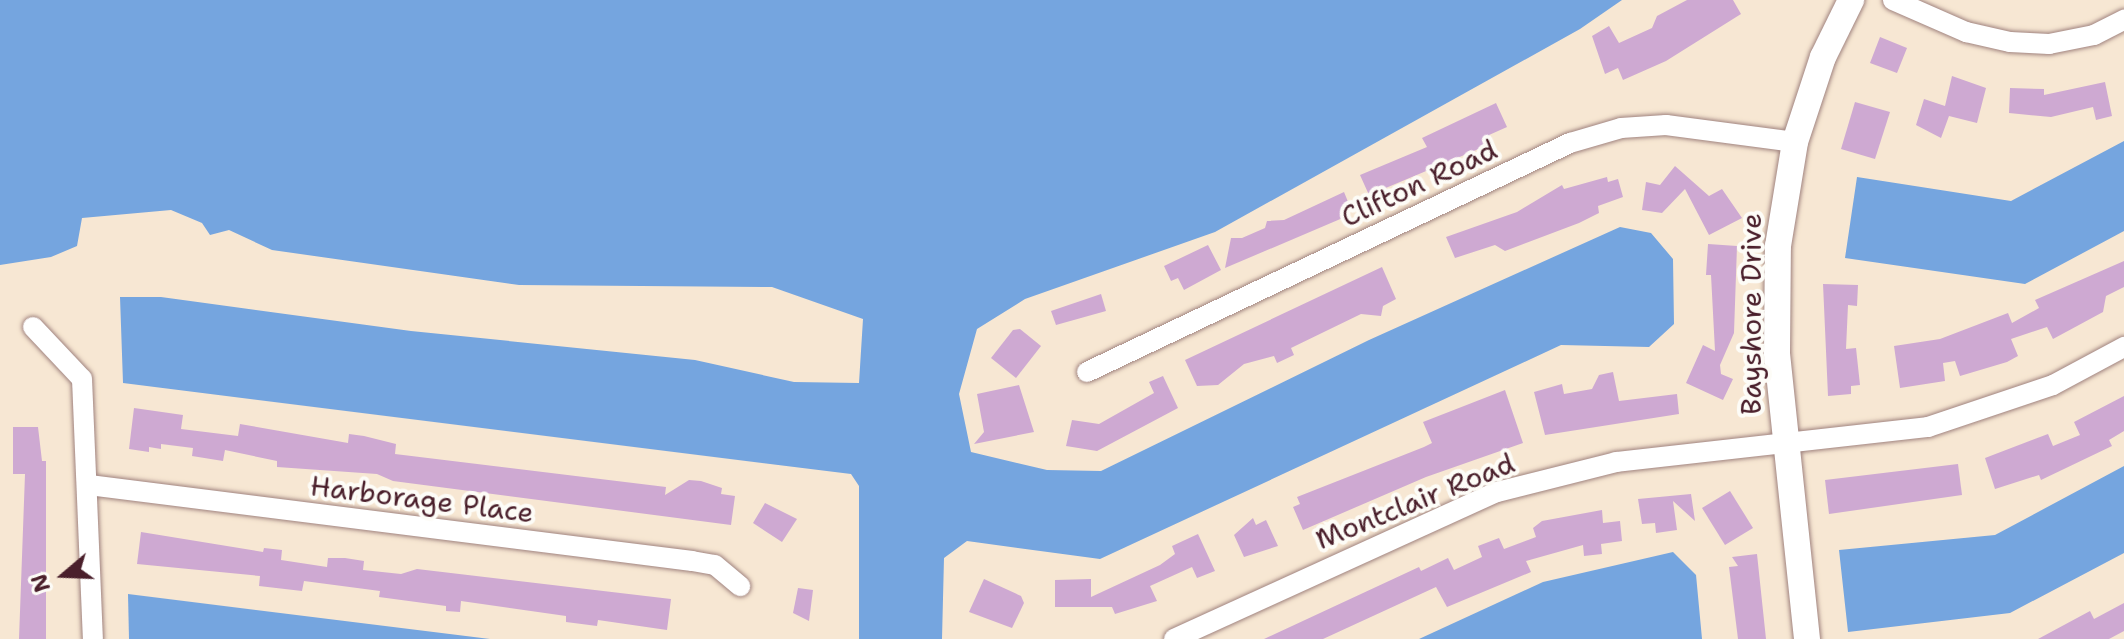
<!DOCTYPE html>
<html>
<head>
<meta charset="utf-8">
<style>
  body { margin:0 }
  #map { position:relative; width:2124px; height:639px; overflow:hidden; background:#f7e7d3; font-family:"Shantell Sans",sans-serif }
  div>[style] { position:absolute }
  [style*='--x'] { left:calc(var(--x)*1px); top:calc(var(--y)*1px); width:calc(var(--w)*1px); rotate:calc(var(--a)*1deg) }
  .water>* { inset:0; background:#75a5df }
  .building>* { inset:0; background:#cea9d2 }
  .roads { filter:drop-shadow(0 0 2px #a0837f) drop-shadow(0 0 2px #a0837f) }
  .minor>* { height:20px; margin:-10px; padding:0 10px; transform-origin:10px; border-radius:10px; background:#fff }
  .tertiary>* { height:26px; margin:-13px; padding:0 13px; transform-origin:13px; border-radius:13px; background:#fff }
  span { translate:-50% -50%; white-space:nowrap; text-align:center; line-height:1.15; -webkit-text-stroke:8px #fdfcf7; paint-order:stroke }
  .street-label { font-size:28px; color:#4a1f2b }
  .north { position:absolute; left:24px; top:535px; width:80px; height:80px; -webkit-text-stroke:6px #fdfcf7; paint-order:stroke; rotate:251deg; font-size:22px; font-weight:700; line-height:32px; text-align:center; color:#4a1f2b }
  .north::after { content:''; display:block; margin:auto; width:28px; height:36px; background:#4a1f2b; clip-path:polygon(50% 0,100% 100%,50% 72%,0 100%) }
</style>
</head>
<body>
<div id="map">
  <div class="water">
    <i style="clip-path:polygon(0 0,1622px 0,1580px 29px,1215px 232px,1025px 299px,977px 329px,959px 394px,971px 452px,1047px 470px,1101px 471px,1369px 340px,1620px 227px,1651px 233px,1673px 259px,1674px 324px,1649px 347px,1561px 345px,1100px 559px,967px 541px,944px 558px,942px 639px,859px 639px,859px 486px,851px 474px,123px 383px,120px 297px,161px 297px,411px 331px,695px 360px,794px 382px,859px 383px,863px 319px,772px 287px,519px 285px,272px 250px,229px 230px,210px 235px,202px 223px,171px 210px,82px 218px,77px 246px,51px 257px,0 265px)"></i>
    <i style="clip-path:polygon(2124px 141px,2124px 231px,2025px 284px,1845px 258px,1857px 177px,2011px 201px)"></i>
    <i style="clip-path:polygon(2124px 466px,2124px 553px,2010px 613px,1848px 632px,1839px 550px,1995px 535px)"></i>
    <i style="clip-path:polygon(1673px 552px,1696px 575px,1702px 639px,1419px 639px,1543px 582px)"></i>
    <i style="clip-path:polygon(128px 594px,490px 639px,129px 639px)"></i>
  </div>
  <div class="building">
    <i style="clip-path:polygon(1687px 0,1733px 0,1741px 14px,1666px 61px,1623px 80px,1618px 68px,1605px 74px,1592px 36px,1609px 26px,1619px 43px,1652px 28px,1657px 16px)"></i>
    <i style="clip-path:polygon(1880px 37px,1907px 48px,1897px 73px,1870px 63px)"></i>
    <i style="clip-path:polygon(1952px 76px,1986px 88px,1977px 123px,1949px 116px,1941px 138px,1916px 125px,1924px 99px,1945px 106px)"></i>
    <i style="clip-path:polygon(2105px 82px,2112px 116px,2096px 120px,2093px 107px,2051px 117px,2009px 113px,2010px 88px,2044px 89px,2044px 95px)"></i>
    <i style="clip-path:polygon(1855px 102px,1890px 112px,1875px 159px,1841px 149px)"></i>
    <i style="clip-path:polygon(1496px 103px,1507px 127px,1489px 135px,1491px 140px,1481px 148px,1369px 195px,1360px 175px,1427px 147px,1422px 138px)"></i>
    <i style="clip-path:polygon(1675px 166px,1709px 196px,1722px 189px,1742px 218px,1709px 235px,1685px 189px,1662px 213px,1642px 210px,1646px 182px,1660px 185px)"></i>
    <i style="clip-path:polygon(1607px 177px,1608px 182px,1618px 179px,1623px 197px,1598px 206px,1599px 213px,1579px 223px,1505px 251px,1495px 245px,1455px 258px,1446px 237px,1517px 212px,1562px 185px,1564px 189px)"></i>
    <i style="clip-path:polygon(1344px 192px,1351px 209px,1343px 213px,1345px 217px,1225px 268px,1231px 238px,1242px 238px,1265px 228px,1267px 221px,1284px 220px)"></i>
    <i style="clip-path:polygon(1708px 244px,1737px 246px,1734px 333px,1720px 365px,1721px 374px,1733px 379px,1723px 400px,1686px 383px,1703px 345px,1715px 351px,1711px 275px,1706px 275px)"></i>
    <i style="clip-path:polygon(1208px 245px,1221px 270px,1184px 290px,1178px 278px,1171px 281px,1164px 266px)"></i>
    <i style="clip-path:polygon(2124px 261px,2124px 287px,2106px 296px,2103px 312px,2053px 339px,2047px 327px,2011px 339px,2018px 356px,2007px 362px,1960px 376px,1955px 361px,1943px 363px,1945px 381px,1900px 388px,1894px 346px,1940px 339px,2008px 313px,2012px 323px,2039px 308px,2035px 300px)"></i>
    <i style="clip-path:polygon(1382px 267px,1396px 299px,1383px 306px,1381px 316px,1361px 314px,1291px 348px,1294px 355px,1277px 363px,1274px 356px,1244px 364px,1218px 385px,1197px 386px,1185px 360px)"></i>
    <i style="clip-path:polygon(1823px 284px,1858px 285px,1857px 306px,1848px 305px,1846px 349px,1856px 348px,1860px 385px,1851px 386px,1851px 394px,1828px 396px)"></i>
    <i style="clip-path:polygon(1101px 294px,1106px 311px,1056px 325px,1051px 311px)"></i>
    <i style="clip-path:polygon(1020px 329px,1041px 346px,1016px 378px,991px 358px,1013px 330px)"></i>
    <i style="clip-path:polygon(1613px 372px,1619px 401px,1677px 394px,1679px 414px,1545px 435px,1534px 392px,1562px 384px,1564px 394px,1592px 389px,1599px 375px)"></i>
    <i style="clip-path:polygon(1163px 376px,1178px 408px,1097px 451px,1066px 446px,1072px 420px,1099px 424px,1154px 393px,1149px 382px)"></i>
    <i style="clip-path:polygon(1019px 385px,1034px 432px,974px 444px,984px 432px,977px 394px)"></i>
    <i style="clip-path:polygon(1505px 390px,1523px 443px,1426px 477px,1303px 530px,1293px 507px,1300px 504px,1297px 497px,1424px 447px,1432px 443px,1423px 422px)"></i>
    <i style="clip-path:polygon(2124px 396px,2124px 431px,2109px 440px,2112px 446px,2041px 480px,2039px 475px,1995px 489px,1985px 458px,2048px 434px,2053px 446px,2080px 435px,2074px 422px)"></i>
    <i style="clip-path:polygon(134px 408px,183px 415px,181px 429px,238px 436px,240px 424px,348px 443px,349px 434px,364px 436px,396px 444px,395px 454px,666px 487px,665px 495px,689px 480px,701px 481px,722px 488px,721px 494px,735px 496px,731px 525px,393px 481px,377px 474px,277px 467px,277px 461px,225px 450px,223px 461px,192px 456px,193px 448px,161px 444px,161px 449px,149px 447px,149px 452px,129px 449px)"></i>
    <i style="clip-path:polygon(13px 427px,38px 427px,42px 461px,46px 461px,46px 639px,19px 639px,25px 474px,13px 474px)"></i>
    <i style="clip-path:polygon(1958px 464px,1962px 495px,1829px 514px,1825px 480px)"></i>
    <i style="clip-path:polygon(1730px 491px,1753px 528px,1725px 545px,1702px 508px)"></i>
    <i style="clip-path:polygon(1691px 494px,1695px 521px,1673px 501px,1677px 530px,1656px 533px,1655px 523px,1642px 524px,1638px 499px)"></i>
    <i style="clip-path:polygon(765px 503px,797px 519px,782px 542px,753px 523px)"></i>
    <i style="clip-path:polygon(1602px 510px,1603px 523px,1620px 521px,1622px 541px,1601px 544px,1602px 554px,1584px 556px,1583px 545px,1526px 561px,1531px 572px,1447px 607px,1436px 587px,1323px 639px,1264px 639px,1419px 567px,1421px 571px,1448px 558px,1454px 570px,1482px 557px,1478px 546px,1499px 538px,1504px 549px,1536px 537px,1533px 528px,1542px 521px)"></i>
    <i style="clip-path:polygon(1253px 518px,1256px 525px,1266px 520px,1278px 546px,1244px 557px,1234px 535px)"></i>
    <i style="clip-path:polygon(141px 532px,263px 552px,264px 548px,282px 550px,281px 560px,327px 567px,328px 558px,345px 558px,364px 561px,363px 570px,401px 574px,417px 569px,671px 599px,667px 630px,598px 620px,597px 626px,566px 622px,566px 616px,461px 601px,460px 612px,446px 611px,446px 606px,379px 597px,380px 591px,304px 581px,302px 591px,259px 586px,260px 576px,137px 564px)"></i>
    <i style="clip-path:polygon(1198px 534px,1215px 571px,1197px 578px,1192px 567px,1150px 586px,1157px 601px,1115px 614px,1112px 607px,1055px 607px,1055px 580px,1091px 579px,1091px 597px,1160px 565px,1175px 554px,1172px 546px)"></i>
    <i style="clip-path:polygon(1757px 554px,1766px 639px,1738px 639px,1729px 567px,1738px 566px,1732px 557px)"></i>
    <i style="clip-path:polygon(984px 579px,1021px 596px,1024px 603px,1012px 628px,969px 612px)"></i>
    <i style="clip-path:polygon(798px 588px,813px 590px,809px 621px,793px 613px)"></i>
    <i style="clip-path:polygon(2124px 603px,2124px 631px,2109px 639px,2038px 639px,2090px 611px,2094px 619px)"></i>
  </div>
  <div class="roads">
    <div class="minor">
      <i style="--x:1893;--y:0;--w:80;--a:23.7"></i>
      <i style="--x:1966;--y:32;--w:45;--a:12.8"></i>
      <i style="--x:2010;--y:42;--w:39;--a:3"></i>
      <i style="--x:2049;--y:44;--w:46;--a:-11.3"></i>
      <i style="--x:2094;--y:35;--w:34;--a:-27"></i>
      <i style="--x:33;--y:327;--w:71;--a:46.7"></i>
      <i style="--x:82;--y:379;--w:260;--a:87.6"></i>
      <i style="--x:1087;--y:372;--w:535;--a:-25.37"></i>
      <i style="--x:1570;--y:143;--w:53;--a:-16.4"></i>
      <i style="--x:1621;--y:128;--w:45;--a:-3.8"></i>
      <i style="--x:1666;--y:125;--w:130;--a:7.5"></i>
      <i style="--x:89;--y:485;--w:608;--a:7.18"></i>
      <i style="--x:692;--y:561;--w:23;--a:10"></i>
      <i style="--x:715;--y:565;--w:33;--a:40"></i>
      <i style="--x:1174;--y:639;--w:355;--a:-24.5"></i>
      <i style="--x:1497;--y:492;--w:123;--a:-14.1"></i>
      <i style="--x:1616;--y:462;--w:314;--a:-6.4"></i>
      <i style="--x:1928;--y:427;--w:132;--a:-18.6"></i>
      <i style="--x:2053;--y:385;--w:81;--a:-28.2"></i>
    </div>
    <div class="tertiary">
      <i style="--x:1807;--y:639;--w:288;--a:-96"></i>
      <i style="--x:1777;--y:353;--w:107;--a:-89.5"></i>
      <i style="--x:1778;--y:246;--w:105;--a:-80.7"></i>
      <i style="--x:1795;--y:142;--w:89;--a:-71.8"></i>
      <i style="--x:1823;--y:57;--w:64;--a:-63.8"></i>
    </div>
  </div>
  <div class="street-label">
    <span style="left:1419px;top:183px;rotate:-25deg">Clifton Road</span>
    <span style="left:1751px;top:314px;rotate:-90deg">Bayshore Drive</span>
    <span style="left:422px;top:499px;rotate:7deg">Harborage Place</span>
    <span style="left:1415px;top:501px;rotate:-22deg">Montclair Road</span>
  </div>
  <div class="north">N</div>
</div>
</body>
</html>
